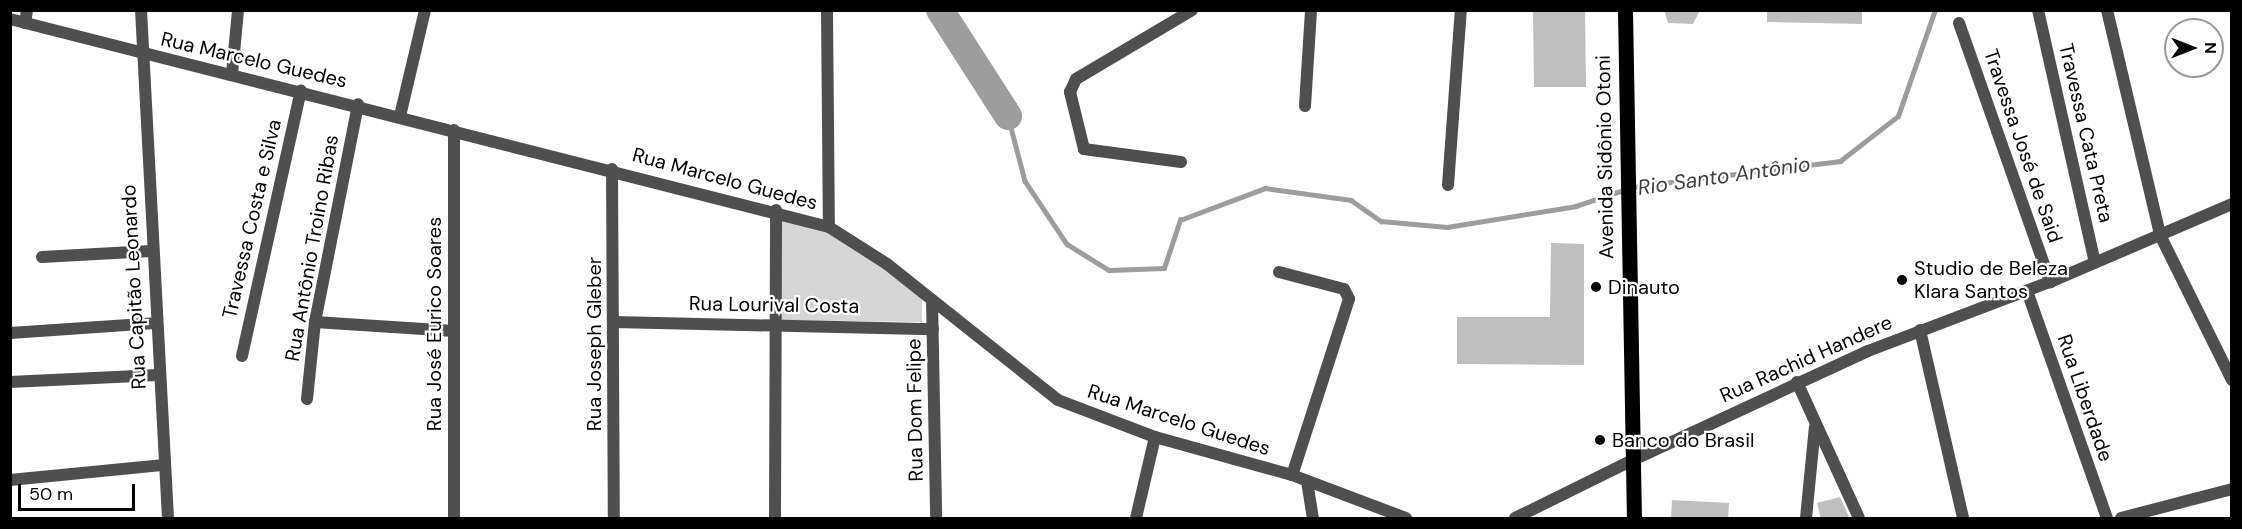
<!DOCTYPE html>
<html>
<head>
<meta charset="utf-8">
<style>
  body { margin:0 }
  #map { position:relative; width:2242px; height:529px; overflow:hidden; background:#fff; font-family:"DM Sans",sans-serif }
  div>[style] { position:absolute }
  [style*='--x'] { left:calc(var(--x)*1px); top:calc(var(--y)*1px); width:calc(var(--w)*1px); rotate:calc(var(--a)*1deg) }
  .green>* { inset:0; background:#d6d6d6 }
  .stream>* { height:4.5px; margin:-2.25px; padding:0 2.25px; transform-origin:2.25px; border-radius:2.25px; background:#9d9d9d }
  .river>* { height:28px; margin:-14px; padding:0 14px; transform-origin:14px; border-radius:14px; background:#9d9d9d }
  .building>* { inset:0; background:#bfbfbf }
  .minor>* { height:12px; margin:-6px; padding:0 6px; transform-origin:6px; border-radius:6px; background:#4f4f4f }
  .tertiary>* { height:12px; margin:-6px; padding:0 6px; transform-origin:6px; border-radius:6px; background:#4f4f4f }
  .primary>* { height:15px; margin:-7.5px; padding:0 7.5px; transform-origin:7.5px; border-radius:7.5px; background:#000 }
  .dots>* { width:16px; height:16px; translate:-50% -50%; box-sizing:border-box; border:3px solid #fff; border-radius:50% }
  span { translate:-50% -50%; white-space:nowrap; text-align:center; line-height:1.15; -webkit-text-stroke:4.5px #fff; paint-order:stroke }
  .street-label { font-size:20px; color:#000 }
  .poi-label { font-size:20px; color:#000 }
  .left { translate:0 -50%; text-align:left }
  .water-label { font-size:21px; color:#3e3e3e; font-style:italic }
  .frame { position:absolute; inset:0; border:12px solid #000; pointer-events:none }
  .north { position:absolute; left:2164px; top:18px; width:60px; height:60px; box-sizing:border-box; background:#fff; border:2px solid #999; border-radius:50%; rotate:90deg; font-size:16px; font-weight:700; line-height:24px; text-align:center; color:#000 }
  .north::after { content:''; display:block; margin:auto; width:21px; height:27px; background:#000; clip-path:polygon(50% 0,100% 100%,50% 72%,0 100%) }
  .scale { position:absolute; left:18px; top:484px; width:117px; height:27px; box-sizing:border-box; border:3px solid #000; border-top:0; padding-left:8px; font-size:18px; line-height:21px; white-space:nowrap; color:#000; -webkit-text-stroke:4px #fff; paint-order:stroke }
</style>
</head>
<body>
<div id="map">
  <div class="green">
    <i style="clip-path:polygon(778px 217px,831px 231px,922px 296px,922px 322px,776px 320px)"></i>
  </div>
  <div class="stream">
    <i style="--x:1008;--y:116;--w:67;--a:75.3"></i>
    <i style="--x:1025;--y:181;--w:76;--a:56.3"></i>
    <i style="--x:1067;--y:244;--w:49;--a:31.8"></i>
    <i style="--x:1109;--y:270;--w:55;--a:-2.1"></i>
    <i style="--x:1164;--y:268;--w:51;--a:-71.6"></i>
    <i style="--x:1180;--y:220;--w:91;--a:-20.6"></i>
    <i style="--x:1265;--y:188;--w:87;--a:7.9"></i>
    <i style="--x:1351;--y:200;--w:37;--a:35"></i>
    <i style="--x:1381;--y:221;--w:66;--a:5.2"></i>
    <i style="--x:1447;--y:227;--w:131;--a:-9.2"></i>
    <i style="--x:1576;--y:206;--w:51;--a:-18.4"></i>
    <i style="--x:1632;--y:187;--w:210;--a:-7.1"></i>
    <i style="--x:1840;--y:161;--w:73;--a:-37.8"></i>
    <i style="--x:1898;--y:116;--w:112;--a:-70.8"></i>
  </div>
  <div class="river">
    <i style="--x:940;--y:10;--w:126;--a:57.3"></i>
  </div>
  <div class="building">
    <i style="clip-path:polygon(1533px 10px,1585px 10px,1586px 87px,1534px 87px)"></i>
    <i style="clip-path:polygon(1664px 10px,1700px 10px,1693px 24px,1668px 23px)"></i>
    <i style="clip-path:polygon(1767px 10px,1862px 10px,1862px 24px,1767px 22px)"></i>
    <i style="clip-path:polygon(1551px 243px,1584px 244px,1584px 365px,1457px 364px,1457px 317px,1550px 317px)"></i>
    <i style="clip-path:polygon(1840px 497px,1850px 519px,1821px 519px,1817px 503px)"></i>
    <i style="clip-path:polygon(1672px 500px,1729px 503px,1728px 519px,1671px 519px)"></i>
  </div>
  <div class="minor">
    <i style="--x:141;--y:10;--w:509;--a:86.96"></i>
    <i style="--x:827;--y:10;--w:217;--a:89.5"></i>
    <i style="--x:2038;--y:10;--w:259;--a:77.3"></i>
    <i style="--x:2107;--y:10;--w:231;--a:76.7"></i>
    <i style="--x:2160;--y:235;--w:162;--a:63.6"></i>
    <i style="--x:10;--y:19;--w:845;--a:14.25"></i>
    <i style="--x:829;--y:227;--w:69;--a:32.5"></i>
    <i style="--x:887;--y:264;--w:218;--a:38.5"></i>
    <i style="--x:1058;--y:400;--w:104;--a:20.9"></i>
    <i style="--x:1155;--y:437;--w:142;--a:15.5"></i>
    <i style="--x:1292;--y:475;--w:122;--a:20.7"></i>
    <i style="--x:25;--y:23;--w:13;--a:-81"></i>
    <i style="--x:1959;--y:23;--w:275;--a:70.6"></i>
    <i style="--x:232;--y:74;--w:64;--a:-84.6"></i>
    <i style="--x:1305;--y:106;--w:96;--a:-86.4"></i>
    <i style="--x:400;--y:116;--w:109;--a:-76.7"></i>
    <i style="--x:1181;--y:162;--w:98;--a:-172.4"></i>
    <i style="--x:1084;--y:149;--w:59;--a:-103.8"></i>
    <i style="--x:1070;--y:92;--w:14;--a:-65"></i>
    <i style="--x:1076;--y:79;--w:135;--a:-30.7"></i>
    <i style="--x:612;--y:169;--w:349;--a:89.7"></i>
    <i style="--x:1448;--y:185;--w:175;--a:-85.8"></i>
    <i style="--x:42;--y:257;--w:109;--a:-3.2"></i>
    <i style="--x:1279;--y:272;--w:67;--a:14.7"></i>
    <i style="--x:1344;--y:289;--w:11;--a:63"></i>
    <i style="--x:1349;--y:299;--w:185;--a:107.9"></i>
    <i style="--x:2027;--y:291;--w:241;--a:70.6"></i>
    <i style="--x:932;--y:300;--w:218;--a:88.9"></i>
    <i style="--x:315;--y:322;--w:139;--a:3.7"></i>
    <i style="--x:614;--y:322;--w:319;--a:1.3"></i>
    <i style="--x:1920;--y:330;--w:193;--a:77.1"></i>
    <i style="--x:10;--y:333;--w:145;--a:-3.9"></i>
    <i style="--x:242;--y:356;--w:272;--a:-77.5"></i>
    <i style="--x:10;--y:382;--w:148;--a:-2.7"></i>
    <i style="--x:1797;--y:382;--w:149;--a:65.5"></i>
    <i style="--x:307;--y:399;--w:77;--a:-84.1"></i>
    <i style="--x:315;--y:322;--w:222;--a:-78.8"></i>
    <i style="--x:10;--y:480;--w:155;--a:-5.6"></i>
    <i style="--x:1307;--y:481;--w:37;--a:81"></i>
    <i style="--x:454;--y:518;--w:388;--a:-90"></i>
    <i style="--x:775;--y:518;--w:308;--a:-89.8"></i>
    <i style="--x:1136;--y:518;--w:83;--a:-76.8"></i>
    <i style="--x:1515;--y:518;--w:131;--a:-26.2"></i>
    <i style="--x:1806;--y:518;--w:91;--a:-84.4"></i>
    <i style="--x:2121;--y:518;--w:115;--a:-14.6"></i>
  </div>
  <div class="tertiary">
    <i style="--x:1633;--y:460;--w:259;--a:-24.9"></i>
    <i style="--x:1868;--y:351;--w:195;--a:-20.8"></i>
    <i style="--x:2050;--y:282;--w:198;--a:-23.2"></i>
  </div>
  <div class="primary">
    <i style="--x:1625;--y:10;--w:508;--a:88.99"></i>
  </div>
  <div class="dots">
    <i style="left:1902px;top:280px;background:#000"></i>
    <i style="left:1596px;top:287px;background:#000"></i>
    <i style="left:1600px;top:440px;background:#000"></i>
  </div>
  <div class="street-label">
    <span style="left:254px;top:60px;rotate:13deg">Rua Marcelo Guedes</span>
    <span style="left:2086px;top:133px;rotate:77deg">Travessa Cata Preta</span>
    <span style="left:2023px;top:146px;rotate:71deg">Travessa José de Said</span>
    <span style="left:1605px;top:157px;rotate:-91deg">Avenida Sidônio Otoni</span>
    <span style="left:725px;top:179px;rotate:15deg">Rua Marcelo Guedes</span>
    <span style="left:252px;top:219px;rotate:-77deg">Travessa Costa e Silva</span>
    <span style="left:312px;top:248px;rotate:-80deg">Rua Antônio Troino Ribas</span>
    <span style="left:134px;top:287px;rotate:-93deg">Rua Capitão Leonardo</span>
    <span style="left:774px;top:305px;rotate:1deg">Rua Lourival Costa</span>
    <span style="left:434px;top:324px;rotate:-90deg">Rua José Eurico Soares</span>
    <span style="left:594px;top:344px;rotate:-90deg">Rua Joseph Gleber</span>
    <span style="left:1806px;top:359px;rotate:-24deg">Rua Rachid Handere</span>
    <span style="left:2085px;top:398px;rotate:71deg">Rua Liberdade</span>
    <span style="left:915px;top:410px;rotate:-91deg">Rua Dom Felipe</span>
    <span style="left:1179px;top:420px;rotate:18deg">Rua Marcelo Guedes</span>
  </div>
  <div class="poi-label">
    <span class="left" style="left:1914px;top:280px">Studio de Beleza<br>Klara Santos</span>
    <span class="left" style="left:1608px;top:287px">Dinauto</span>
    <span class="left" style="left:1612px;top:440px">Banco do Brasil</span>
  </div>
  <div class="water-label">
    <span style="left:1724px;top:176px;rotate:-8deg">Rio Santo Antônio</span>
  </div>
  <div class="frame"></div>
  <div class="north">N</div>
  <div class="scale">50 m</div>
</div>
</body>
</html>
